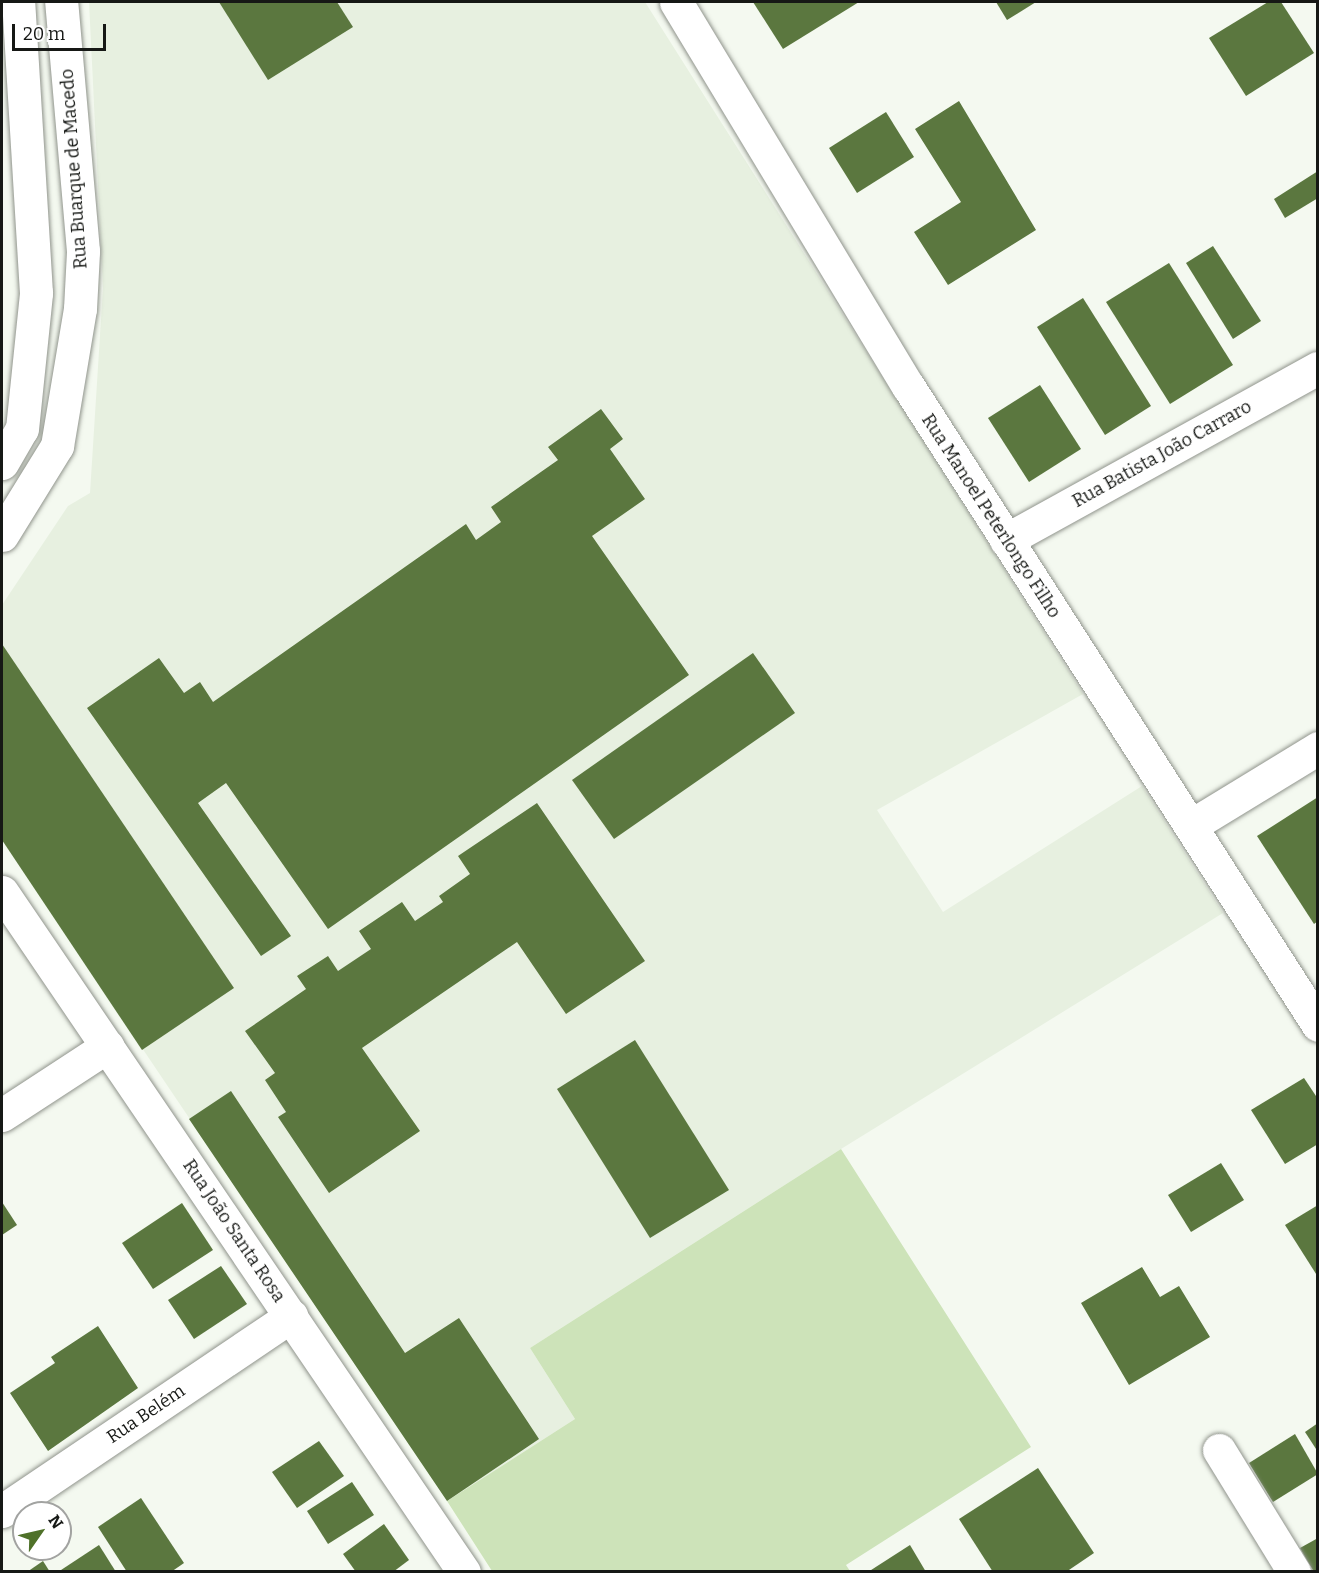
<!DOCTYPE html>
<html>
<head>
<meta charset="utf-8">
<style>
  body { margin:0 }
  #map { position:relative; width:1319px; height:1573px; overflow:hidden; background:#f4f9f0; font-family:Bitter,serif }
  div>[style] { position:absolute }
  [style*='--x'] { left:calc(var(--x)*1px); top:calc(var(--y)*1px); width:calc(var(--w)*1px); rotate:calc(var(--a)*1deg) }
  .built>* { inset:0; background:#e7f0e0 }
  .green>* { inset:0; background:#cde3b9 }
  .building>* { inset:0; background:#5b773f }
  .roads { filter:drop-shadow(0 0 2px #90948c) drop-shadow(0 0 2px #90948c) }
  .street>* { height:33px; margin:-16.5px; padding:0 16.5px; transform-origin:16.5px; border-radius:16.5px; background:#fff }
  .secondary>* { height:33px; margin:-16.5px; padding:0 16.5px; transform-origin:16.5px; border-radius:16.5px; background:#fff }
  span { translate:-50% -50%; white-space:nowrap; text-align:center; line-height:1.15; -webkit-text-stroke:4.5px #fff; paint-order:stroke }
  .street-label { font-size:18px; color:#161815 }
  .frame { position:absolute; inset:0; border:3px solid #161815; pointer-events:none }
  .north { position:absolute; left:12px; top:1501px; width:60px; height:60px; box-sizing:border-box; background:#fff; border:2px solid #a2a3a1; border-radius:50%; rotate:56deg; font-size:16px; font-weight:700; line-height:24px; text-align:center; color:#161815 }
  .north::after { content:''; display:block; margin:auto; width:21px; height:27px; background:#4f7129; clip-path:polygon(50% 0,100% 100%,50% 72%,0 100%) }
  .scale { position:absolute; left:12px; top:24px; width:94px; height:27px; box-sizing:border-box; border:3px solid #161815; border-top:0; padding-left:8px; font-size:18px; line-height:21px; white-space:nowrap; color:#161815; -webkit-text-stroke:4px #fff; paint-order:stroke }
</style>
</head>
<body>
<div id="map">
  <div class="built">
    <i style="clip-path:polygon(89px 2px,645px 2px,1083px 694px,877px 810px,943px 912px,1142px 786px,1223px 913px,841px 1149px,530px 1348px,575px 1419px,447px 1501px,2px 840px,2px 605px,68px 506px,90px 493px,103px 288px)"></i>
  </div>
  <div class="green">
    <i style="clip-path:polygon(841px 1149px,1031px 1447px,846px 1565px,850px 1571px,492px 1571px,447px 1501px,575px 1419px,530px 1348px)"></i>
  </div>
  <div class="building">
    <i style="clip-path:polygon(219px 2px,337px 2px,353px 27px,268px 80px)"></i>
    <i style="clip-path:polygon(753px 2px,859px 2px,783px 49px)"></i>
    <i style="clip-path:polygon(996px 2px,1036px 2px,1007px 20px)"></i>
    <i style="clip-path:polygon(1268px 2px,1281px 2px,1314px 53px,1246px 96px,1209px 38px)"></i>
    <i style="clip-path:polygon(959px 101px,1036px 230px,948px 285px,914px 232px,961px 202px,915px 129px)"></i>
    <i style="clip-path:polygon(886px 112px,914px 157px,857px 193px,829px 148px)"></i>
    <i style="clip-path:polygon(1318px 171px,1318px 198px,1285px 218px,1274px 199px)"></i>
    <i style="clip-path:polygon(1213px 246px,1261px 321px,1233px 339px,1186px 263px)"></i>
    <i style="clip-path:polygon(1169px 263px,1233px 365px,1170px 404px,1106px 302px)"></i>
    <i style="clip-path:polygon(1083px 298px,1151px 406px,1105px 435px,1037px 327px)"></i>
    <i style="clip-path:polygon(1040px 385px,1081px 449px,1029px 482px,988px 418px)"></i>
    <i style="clip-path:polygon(601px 409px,623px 439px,610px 449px,645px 499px,592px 536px,689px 675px,328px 929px,226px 783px,198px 803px,291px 936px,261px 956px,87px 708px,159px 658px,184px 693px,200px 682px,213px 702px,466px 524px,476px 540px,501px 522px,491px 507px,558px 460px,548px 447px)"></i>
    <i style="clip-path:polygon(2px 644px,234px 988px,142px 1050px,2px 840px)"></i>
    <i style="clip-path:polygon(753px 653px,795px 713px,614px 839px,572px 780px)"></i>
    <i style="clip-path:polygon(1318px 797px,1318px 921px,1314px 924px,1257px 836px)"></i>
    <i style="clip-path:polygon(537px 803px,645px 961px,566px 1014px,517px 942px,362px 1048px,420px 1131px,329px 1193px,278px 1117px,286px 1112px,265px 1080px,275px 1073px,245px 1031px,306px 989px,297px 976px,328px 956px,338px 971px,371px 949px,359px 931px,402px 902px,415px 921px,443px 902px,439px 896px,470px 874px,458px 856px)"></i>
    <i style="clip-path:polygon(635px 1040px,729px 1190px,650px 1238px,557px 1089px)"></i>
    <i style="clip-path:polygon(1304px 1078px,1318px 1099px,1318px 1144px,1285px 1164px,1251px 1110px)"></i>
    <i style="clip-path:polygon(231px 1091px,405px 1353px,459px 1318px,539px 1439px,447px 1501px,189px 1119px)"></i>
    <i style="clip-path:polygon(1221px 1163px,1244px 1200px,1191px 1232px,1168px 1195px)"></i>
    <i style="clip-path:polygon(2px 1202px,17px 1225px,2px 1235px)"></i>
    <i style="clip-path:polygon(182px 1203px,213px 1250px,153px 1289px,122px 1243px)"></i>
    <i style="clip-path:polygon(1318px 1205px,1318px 1277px,1285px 1225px)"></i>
    <i style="clip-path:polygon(221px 1266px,247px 1304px,194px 1339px,168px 1300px)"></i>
    <i style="clip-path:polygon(1142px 1267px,1160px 1297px,1179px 1286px,1210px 1337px,1129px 1385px,1081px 1303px)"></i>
    <i style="clip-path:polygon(98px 1326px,138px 1388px,48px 1451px,10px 1393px,55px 1363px,51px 1357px)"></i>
    <i style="clip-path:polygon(1318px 1423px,1318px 1452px,1305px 1432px)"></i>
    <i style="clip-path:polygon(1295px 1434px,1318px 1474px,1273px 1502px,1249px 1463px)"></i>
    <i style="clip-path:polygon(319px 1441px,344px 1476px,297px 1508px,272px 1472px)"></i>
    <i style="clip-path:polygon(1038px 1468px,1094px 1553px,1066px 1572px,993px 1572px,959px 1519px)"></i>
    <i style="clip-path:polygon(352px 1482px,374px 1515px,328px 1544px,307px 1511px)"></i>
    <i style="clip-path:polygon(141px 1498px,184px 1563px,171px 1572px,127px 1572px,98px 1527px)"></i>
    <i style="clip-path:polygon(384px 1524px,409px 1560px,393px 1572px,356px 1572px,343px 1554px)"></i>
    <i style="clip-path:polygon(1318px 1538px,1318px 1572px,1314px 1572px,1300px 1548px)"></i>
    <i style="clip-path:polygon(99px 1545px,116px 1572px,58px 1572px)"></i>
    <i style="clip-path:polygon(910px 1545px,926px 1572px,868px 1572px)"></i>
    <i style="clip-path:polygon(43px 1561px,50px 1572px,27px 1572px)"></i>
  </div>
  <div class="roads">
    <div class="street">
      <i style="--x:1006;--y:540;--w:356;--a:-28.9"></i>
      <i style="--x:1192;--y:825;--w:148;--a:-31.4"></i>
      <i style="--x:2;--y:892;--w:822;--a:55.81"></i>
      <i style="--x:2;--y:1115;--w:126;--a:-33.1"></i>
      <i style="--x:1219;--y:1450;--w:143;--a:58.4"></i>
      <i style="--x:2;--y:1511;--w:349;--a:-34"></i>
    </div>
    <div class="secondary">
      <i style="--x:676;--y:2;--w:449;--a:58.9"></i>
      <i style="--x:908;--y:386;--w:759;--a:57.31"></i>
      <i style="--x:2;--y:463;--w:39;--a:-60"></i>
      <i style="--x:22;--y:429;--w:137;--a:-84.1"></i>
      <i style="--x:36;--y:293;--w:292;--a:-93.5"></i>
      <i style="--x:2;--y:535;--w:105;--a:-58.3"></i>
      <i style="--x:57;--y:446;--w:139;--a:-80.5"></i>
      <i style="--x:80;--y:309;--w:58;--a:-87"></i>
      <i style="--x:83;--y:251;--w:250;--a:-95"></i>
    </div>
  </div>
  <div class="street-label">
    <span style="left:74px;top:169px;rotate:-94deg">Rua Buarque de Macedo</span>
    <span style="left:1162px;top:454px;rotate:-29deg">Rua Batista João Carraro</span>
    <span style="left:991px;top:516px;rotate:57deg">Rua Manoel Peterlongo Filho</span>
    <span style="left:234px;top:1231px;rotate:56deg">Rua João Santa Rosa</span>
    <span style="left:146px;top:1414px;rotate:-34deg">Rua Belém</span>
  </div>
  <div class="frame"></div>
  <div class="north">N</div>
  <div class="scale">20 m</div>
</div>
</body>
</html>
